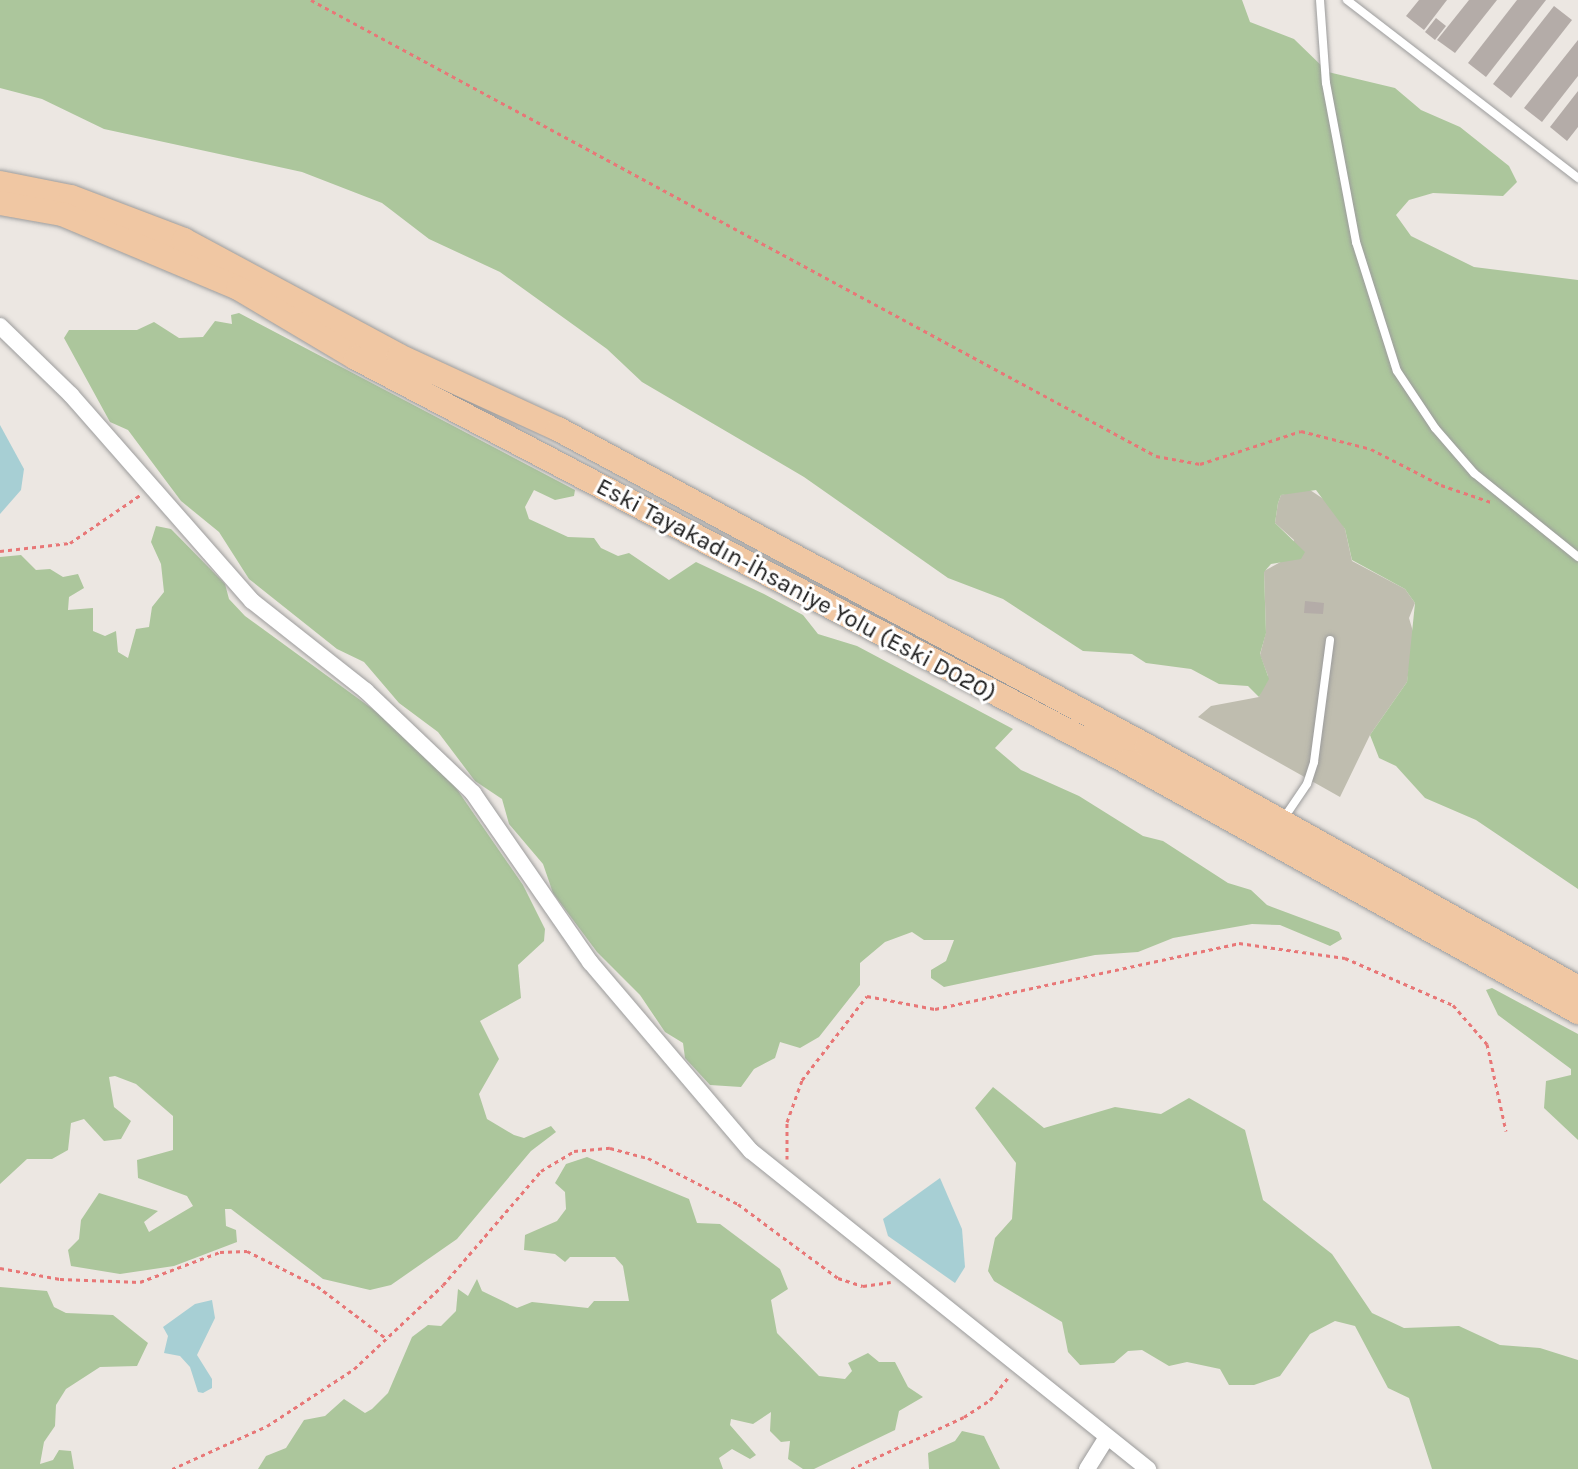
<!DOCTYPE html>
<html>
<head>
<meta charset="utf-8">
<style>
  body { margin:0 }
  #map { position:relative; width:1578px; height:1469px; overflow:hidden; background:#ece7e2; font-family:Karla,sans-serif }
  div>[style] { position:absolute }
  [style*='--x'] { left:calc(var(--x)*1px); top:calc(var(--y)*1px); width:calc(var(--w)*1px); rotate:calc(var(--a)*1deg) }
  .construction>* { inset:0; background:#bfbdaf }
  .forest>* { inset:0; background:#acc69c }
  .water>* { inset:0; background:#a7cfd4 }
  .building>* { inset:0; background:#b4aca8 }
  .path>* { height:3px; margin-top:-1.5px; transform-origin:0; background:repeating-linear-gradient(90deg,#e87777 0 4px,transparent 0 8px) }
  .roads { filter:drop-shadow(0 0 2px #9c9c9c) drop-shadow(0 0 2px #9c9c9c) }
  .lane>* { height:8px; margin:-4px; padding:0 4px; transform-origin:4px; border-radius:4px; background:#fff }
  .street>* { height:16px; margin:-8px; padding:0 8px; transform-origin:8px; border-radius:8px; background:#fff }
  .primary>* { height:24px; margin:-12px; padding:0 12px; transform-origin:12px; border-radius:12px; background:#f0c7a3 }
  span { translate:-50% -50%; white-space:nowrap; text-align:center; line-height:1.15; -webkit-text-stroke:6px #fff; paint-order:stroke }
  .street-label { font-size:24px; color:#1b1b1b }
</style>
</head>
<body>
<div id="map">
  <div class="construction">
    <i style="clip-path:polygon(1307px 488px,1331px 504px,1345px 529px,1352px 561px,1405px 589px,1415px 603px,1409px 618px,1414px 635px,1407px 682px,1370px 735px,1340px 797px,1198px 717px,1211px 706px,1259px 697px,1268px 676px,1260px 655px,1266px 632px,1264px 571px,1288px 558px,1294px 540px,1275px 523px,1278px 503px,1281px 495px)"></i>
  </div>
  <div class="forest">
    <i style="clip-path:polygon(0 0,1242px 0,1250px 22px,1294px 39px,1328px 72px,1395px 88px,1421px 110px,1460px 127px,1509px 166px,1517px 182px,1503px 196px,1433px 193px,1409px 200px,1396px 215px,1411px 236px,1474px 267px,1578px 280px,1578px 889px,1476px 820px,1425px 798px,1396px 766px,1379px 758px,1370px 735px,1407px 682px,1415px 603px,1405px 589px,1352px 560px,1345px 529px,1316px 490px,1281px 495px,1278px 503px,1275px 523px,1305px 552px,1301px 559px,1271px 564px,1264px 572px,1266px 633px,1260px 654px,1269px 679px,1259px 697px,1248px 686px,1219px 684px,1191px 669px,1146px 663px,1132px 654px,1083px 651px,1003px 599px,948px 578px,804px 477px,642px 382px,607px 349px,500px 272px,429px 239px,382px 203px,302px 172px,104px 129px,42px 99px,0 88px)"></i>
    <i style="clip-path:polygon(239px 313px,575px 490px,574px 496px,555px 500px,534px 490px,525px 507px,529px 519px,568px 537px,594px 538px,601px 548px,618px 556px,629px 553px,669px 580px,696px 562px,764px 594px,803px 615px,818px 634px,857px 646px,1013px 729px,995px 748px,1021px 770px,1079px 796px,1143px 836px,1163px 841px,1228px 883px,1251px 890px,1267px 905px,1339px 932px,1342px 939px,1330px 946px,1280px 925px,1252px 924px,1173px 938px,1138px 952px,1095px 955px,944px 987px,931px 978px,931px 970px,946px 961px,954px 940px,924px 940px,912px 932px,885px 942px,860px 963px,860px 985px,819px 1037px,800px 1048px,780px 1042px,775px 1058px,754px 1069px,741px 1087px,710px 1085px,685px 1058px,683px 1043px,665px 1032px,640px 995px,597px 952px,553px 893px,543px 864px,509px 824px,502px 799px,475px 781px,438px 732px,399px 703px,364px 662px,337px 649px,249px 579px,219px 532px,181px 501px,128px 430px,110px 422px,64px 338px,69px 330px,137px 330px,154px 322px,179px 338px,203px 337px,215px 321px,232px 324px,231px 315px)"></i>
    <i style="clip-path:polygon(156px 526px,171px 529px,225px 584px,229px 599px,245px 616px,389px 721px,454px 785px,523px 885px,545px 929px,544px 941px,518px 965px,521px 998px,480px 1021px,499px 1059px,479px 1094px,487px 1119px,514px 1135px,524px 1138px,551px 1126px,556px 1132px,531px 1151px,457px 1239px,391px 1285px,370px 1290px,323px 1279px,231px 1209px,225px 1209px,226px 1226px,236px 1230px,237px 1242px,174px 1266px,120px 1274px,71px 1266px,68px 1250px,79px 1239px,81px 1220px,99px 1193px,158px 1211px,144px 1222px,149px 1232px,193px 1206px,187px 1196px,138px 1178px,137px 1160px,173px 1150px,173px 1116px,136px 1084px,115px 1076px,109px 1077px,114px 1107px,131px 1121px,121px 1139px,104px 1141px,84px 1119px,71px 1123px,68px 1150px,52px 1159px,27px 1159px,0 1184px,0 557px,21px 555px,36px 570px,50px 569px,63px 577px,78px 574px,84px 588px,69px 597px,68px 610px,93px 608px,93px 631px,105px 636px,116px 631px,118px 652px,128px 658px,136px 629px,149px 627px,152px 607px,164px 592px,161px 564px,151px 542px)"></i>
    <i style="clip-path:polygon(1492px 988px,1578px 1034px,1578px 1140px,1544px 1108px,1546px 1081px,1571px 1075px,1571px 1069px,1498px 1015px,1486px 990px)"></i>
    <i style="clip-path:polygon(993px 1087px,1044px 1128px,1115px 1107px,1161px 1114px,1189px 1098px,1245px 1130px,1263px 1200px,1332px 1254px,1372px 1313px,1404px 1328px,1459px 1326px,1500px 1345px,1540px 1348px,1578px 1360px,1578px 1469px,1432px 1469px,1409px 1398px,1388px 1388px,1355px 1326px,1335px 1321px,1310px 1334px,1280px 1376px,1254px 1385px,1229px 1385px,1220px 1369px,1187px 1362px,1169px 1366px,1142px 1350px,1128px 1351px,1114px 1363px,1080px 1365px,1068px 1352px,1062px 1322px,994px 1281px,988px 1271px,995px 1238px,1012px 1219px,1016px 1163px,975px 1108px)"></i>
    <i style="clip-path:polygon(587px 1157px,689px 1199px,697px 1223px,720px 1224px,780px 1269px,788px 1289px,771px 1300px,777px 1333px,819px 1376px,845px 1379px,852px 1371px,848px 1363px,868px 1353px,879px 1362px,895px 1362px,908px 1387px,923px 1397px,899px 1411px,895px 1430px,814px 1469px,803px 1469px,788px 1459px,790px 1441px,781px 1442px,770px 1431px,771px 1412px,753px 1424px,731px 1419px,730px 1425px,756px 1455px,750px 1459px,732px 1449px,719px 1458px,723px 1469px,258px 1469px,266px 1456px,286px 1448px,304px 1420px,325px 1416px,344px 1399px,365px 1413px,372px 1409px,388px 1393px,412px 1337px,428px 1325px,441px 1326px,456px 1311px,458px 1289px,468px 1296px,477px 1279px,482px 1291px,517px 1308px,532px 1302px,588px 1308px,594px 1301px,629px 1301px,623px 1266px,615px 1257px,570px 1257px,565px 1262px,555px 1254px,524px 1250px,525px 1235px,557px 1221px,566px 1209px,565px 1192px,555px 1183px,566px 1164px)"></i>
    <i style="clip-path:polygon(0 1287px,47px 1291px,54px 1307px,66px 1313px,113px 1315px,148px 1343px,137px 1366px,100px 1367px,66px 1389px,56px 1405px,55px 1426px,44px 1442px,40px 1464px,53px 1460px,59px 1450px,71px 1451px,74px 1469px,0 1469px)"></i>
    <i style="clip-path:polygon(962px 1431px,984px 1436px,1000px 1469px,929px 1469px,928px 1453px,955px 1441px)"></i>
  </div>
  <div class="water">
    <i style="clip-path:polygon(0 425px,24px 469px,21px 490px,0 514px)"></i>
    <i style="clip-path:polygon(940px 1178px,962px 1229px,965px 1267px,955px 1283px,888px 1236px,883px 1219px)"></i>
    <i style="clip-path:polygon(212px 1300px,215px 1318px,197px 1355px,212px 1379px,212px 1388px,203px 1393px,198px 1392px,190px 1367px,180px 1356px,164px 1353px,168px 1336px,163px 1327px,195px 1304px)"></i>
  </div>
  <div class="building">
    <i style="clip-path:polygon(1419px 0,1447px 0,1424px 30px,1406px 16px)"></i>
    <i style="clip-path:polygon(1469px 0,1497px 0,1455px 53px,1437px 40px)"></i>
    <i style="clip-path:polygon(1517px 0,1546px 0,1486px 77px,1468px 63px)"></i>
    <i style="clip-path:polygon(1554px 6px,1572px 20px,1511px 98px,1493px 84px)"></i>
    <i style="clip-path:polygon(1436px 18px,1446px 26px,1435px 40px,1425px 32px)"></i>
    <i style="clip-path:polygon(1578px 40px,1578px 76px,1542px 122px,1524px 108px)"></i>
    <i style="clip-path:polygon(1578px 91px,1578px 127px,1567px 141px,1550px 127px)"></i>
    <i style="clip-path:polygon(1305px 601px,1324px 603px,1323px 614px,1304px 613px)"></i>
  </div>
  <div class="path">
    <i style="--x:311;--y:0;--w:960;--a:28.35"></i>
    <i style="--x:1156;--y:456;--w:45;--a:10.3"></i>
    <i style="--x:1200;--y:464;--w:106;--a:-18.1"></i>
    <i style="--x:1301;--y:431;--w:72;--a:14.4"></i>
    <i style="--x:1371;--y:449;--w:79;--a:27.2"></i>
    <i style="--x:1441;--y:485;--w:53;--a:18.8"></i>
    <i style="--x:0;--y:551;--w:70;--a:-6.5"></i>
    <i style="--x:70;--y:543;--w:85;--a:-34.4"></i>
    <i style="--x:787;--y:1159;--w:37;--a:-90"></i>
    <i style="--x:787;--y:1122;--w:45;--a:-70.3"></i>
    <i style="--x:802;--y:1080;--w:106;--a:-52.3"></i>
    <i style="--x:867;--y:996;--w:69;--a:10.8"></i>
    <i style="--x:935;--y:1009;--w:311;--a:-12.2"></i>
    <i style="--x:1239;--y:943;--w:107;--a:8.1"></i>
    <i style="--x:1345;--y:958;--w:118;--a:23.5"></i>
    <i style="--x:1453;--y:1005;--w:52;--a:48.9"></i>
    <i style="--x:1487;--y:1044;--w:89;--a:77.7"></i>
    <i style="--x:0;--y:1268;--w:61;--a:10.4"></i>
    <i style="--x:60;--y:1279;--w:80;--a:2.1"></i>
    <i style="--x:140;--y:1282;--w:85;--a:-20.6"></i>
    <i style="--x:220;--y:1252;--w:27;--a:-2"></i>
    <i style="--x:247;--y:1251;--w:78;--a:26.6"></i>
    <i style="--x:317;--y:1286;--w:88;--a:37.1"></i>
    <i style="--x:172;--y:1469;--w:104;--a:-24.4"></i>
    <i style="--x:267;--y:1426;--w:104;--a:-33.2"></i>
    <i style="--x:354;--y:1369;--w:122;--a:-43.3"></i>
    <i style="--x:443;--y:1285;--w:150;--a:-49.3"></i>
    <i style="--x:541;--y:1171;--w:39;--a:-31"></i>
    <i style="--x:574;--y:1151;--w:36;--a:-5"></i>
    <i style="--x:610;--y:1148;--w:39;--a:15"></i>
    <i style="--x:648;--y:1158;--w:101;--a:27.1"></i>
    <i style="--x:738;--y:1204;--w:124;--a:36.5"></i>
    <i style="--x:838;--y:1278;--w:26;--a:18"></i>
    <i style="--x:863;--y:1286;--w:28;--a:-8"></i>
    <i style="--x:851;--y:1469;--w:124;--a:-24.7"></i>
    <i style="--x:964;--y:1417;--w:31;--a:-33"></i>
    <i style="--x:990;--y:1400;--w:28;--a:-51"></i>
  </div>
  <div class="roads">
    <div class="lane">
      <i style="--x:1320;--y:0;--w:83;--a:85.9"></i>
      <i style="--x:1326;--y:83;--w:162;--a:79.3"></i>
      <i style="--x:1356;--y:242;--w:135;--a:72.4"></i>
      <i style="--x:1397;--y:371;--w:69;--a:56.3"></i>
      <i style="--x:1435;--y:428;--w:60;--a:49.1"></i>
      <i style="--x:1474;--y:473;--w:134;--a:38.9"></i>
      <i style="--x:1347;--y:0;--w:292;--a:37.6"></i>
      <i style="--x:1284;--y:818;--w:41;--a:-55.9"></i>
      <i style="--x:1307;--y:784;--w:23;--a:-72"></i>
      <i style="--x:1314;--y:762;--w:123;--a:-82.5"></i>
    </div>
    <div class="street">
      <i style="--x:0;--y:326;--w:99;--a:44.2"></i>
      <i style="--x:71;--y:395;--w:274;--a:48.7"></i>
      <i style="--x:252;--y:601;--w:145;--a:38.3"></i>
      <i style="--x:366;--y:691;--w:148;--a:43.6"></i>
      <i style="--x:473;--y:793;--w:206;--a:55.3"></i>
      <i style="--x:590;--y:962;--w:248;--a:49.6"></i>
      <i style="--x:751;--y:1151;--w:509;--a:38.69"></i>
      <i style="--x:1087;--y:1469;--w:36;--a:-58"></i>
    </div>
    <div class="primary">
      <i style="--x:0;--y:183;--w:72;--a:11.2"></i>
      <i style="--x:71;--y:197;--w:121;--a:20.8"></i>
      <i style="--x:184;--y:240;--w:244;--a:28.3"></i>
      <i style="--x:399;--y:356;--w:175;--a:24.7"></i>
      <i style="--x:558;--y:429;--w:669;--a:28.29"></i>
      <i style="--x:1147;--y:746;--w:494;--a:29.3"></i>
      <i style="--x:0;--y:203;--w:63;--a:10.1"></i>
      <i style="--x:62;--y:214;--w:191;--a:22.8"></i>
      <i style="--x:238;--y:288;--w:137;--a:30.7"></i>
      <i style="--x:356;--y:358;--w:870;--a:27.65"></i>
      <i style="--x:1127;--y:762;--w:516;--a:29"></i>
    </div>
  </div>
  <div class="street-label">
    <span style="left:796px;top:590px;rotate:28deg">Eski Tayakadın-İhsaniye Yolu (Eski D020)</span>
  </div>
</div>
</body>
</html>
